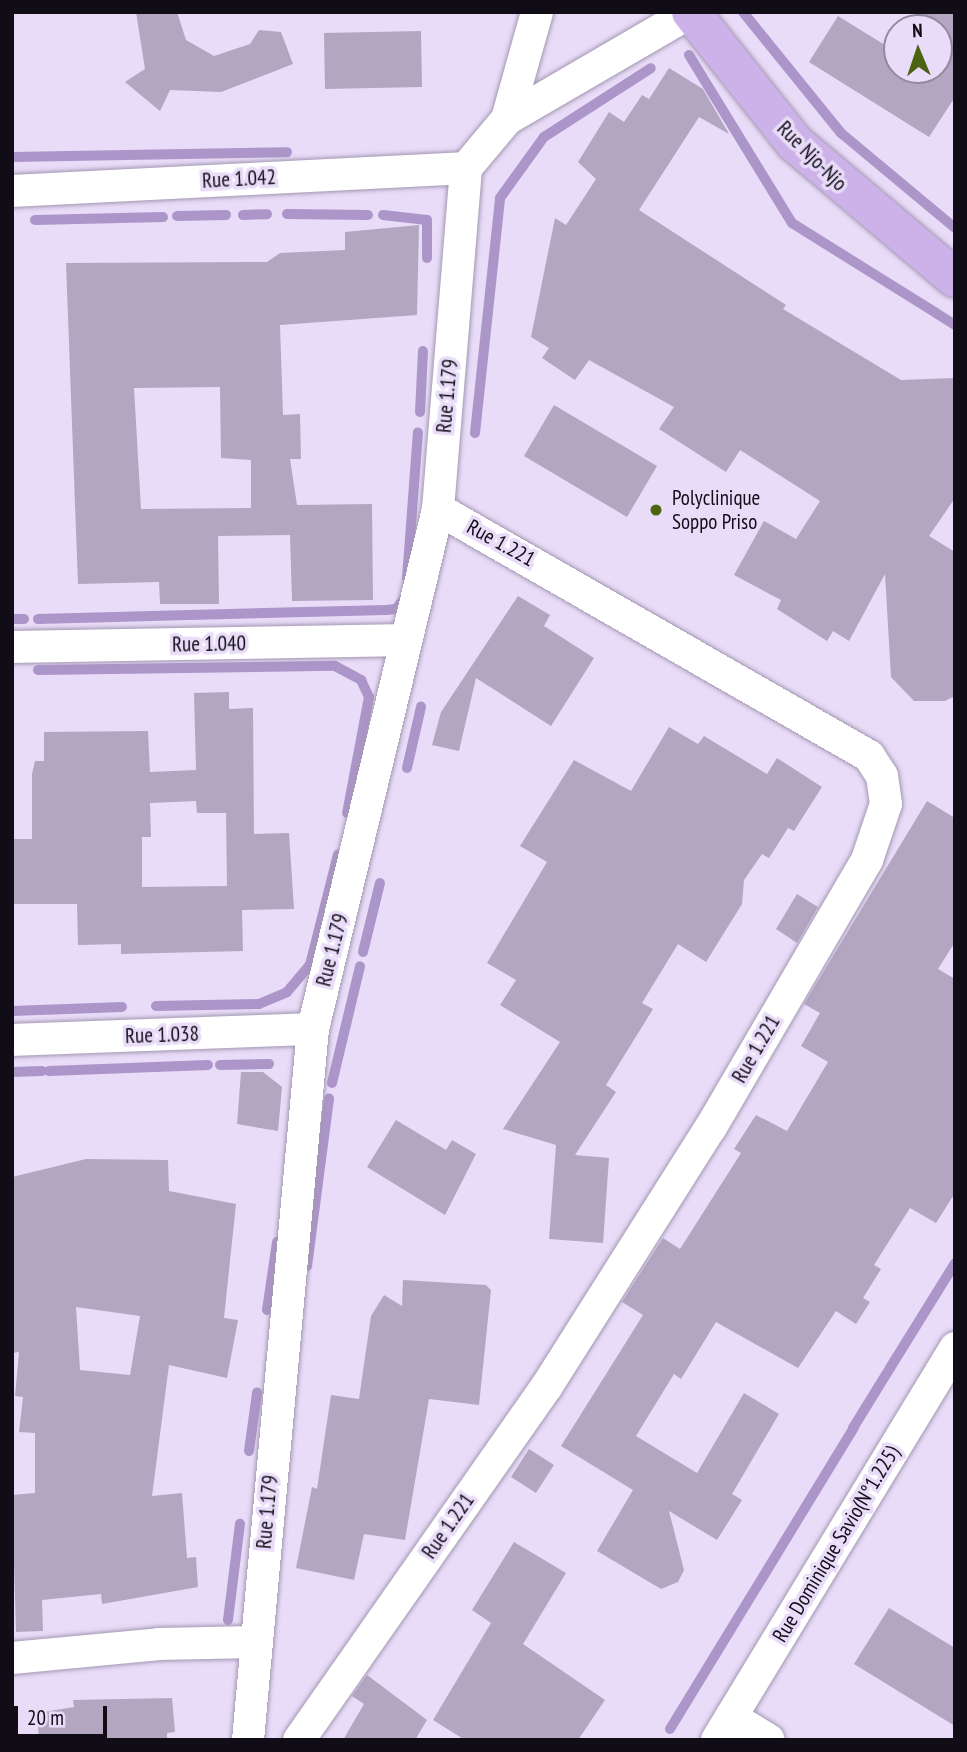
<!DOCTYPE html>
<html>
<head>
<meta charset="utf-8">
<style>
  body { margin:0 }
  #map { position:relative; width:967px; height:1752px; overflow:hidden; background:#e8dcf8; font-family:"PT Sans Narrow",sans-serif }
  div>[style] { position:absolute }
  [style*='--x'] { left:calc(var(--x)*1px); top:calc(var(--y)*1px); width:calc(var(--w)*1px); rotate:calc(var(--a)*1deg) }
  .stream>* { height:10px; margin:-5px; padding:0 5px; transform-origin:5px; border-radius:5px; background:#ac95c8 }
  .building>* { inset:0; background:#b2a6c1 }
  .roads { filter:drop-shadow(0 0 2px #a397b2) drop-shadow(0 0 2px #a397b2) }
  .minor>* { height:32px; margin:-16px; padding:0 16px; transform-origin:16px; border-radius:16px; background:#fff }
  .major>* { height:38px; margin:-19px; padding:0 19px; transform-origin:19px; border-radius:19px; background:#cdb2e9 }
  .dots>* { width:19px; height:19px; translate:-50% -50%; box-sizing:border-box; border:4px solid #e8dcf8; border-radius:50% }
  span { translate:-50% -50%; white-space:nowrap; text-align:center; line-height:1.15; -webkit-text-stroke:7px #e8dcf8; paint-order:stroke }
  .street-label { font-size:21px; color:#110d17 }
  .poi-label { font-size:21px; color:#110d17 }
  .left { translate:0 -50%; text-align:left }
  .frame { position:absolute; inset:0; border:14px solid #110d17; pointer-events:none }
  .north { position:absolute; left:883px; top:14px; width:70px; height:70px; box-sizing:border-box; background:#e8dcf8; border:2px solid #92899e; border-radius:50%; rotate:358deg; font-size:19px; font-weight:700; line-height:28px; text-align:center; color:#110d17 }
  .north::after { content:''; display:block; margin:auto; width:24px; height:32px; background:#4c6412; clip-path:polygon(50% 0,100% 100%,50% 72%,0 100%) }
  .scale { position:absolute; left:14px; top:1706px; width:93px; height:32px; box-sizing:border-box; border:4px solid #110d17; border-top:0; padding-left:9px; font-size:21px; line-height:24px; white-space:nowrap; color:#110d17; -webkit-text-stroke:5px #e8dcf8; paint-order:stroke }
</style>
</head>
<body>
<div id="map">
  <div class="stream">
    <i style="--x:743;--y:12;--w:156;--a:51"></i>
    <i style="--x:841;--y:133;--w:148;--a:39.8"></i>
    <i style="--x:689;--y:55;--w:197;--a:58.5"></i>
    <i style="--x:792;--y:223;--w:170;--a:32"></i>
    <i style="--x:12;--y:157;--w:275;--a:-1"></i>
    <i style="--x:287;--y:214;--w:81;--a:0.7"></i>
    <i style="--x:243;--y:215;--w:24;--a:-2"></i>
    <i style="--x:383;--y:215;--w:44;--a:6.5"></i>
    <i style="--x:427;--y:220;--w:38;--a:90"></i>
    <i style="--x:177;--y:216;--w:49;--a:-1.2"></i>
    <i style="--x:35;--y:220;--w:128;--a:-1.3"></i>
    <i style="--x:936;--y:313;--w:22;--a:32"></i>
    <i style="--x:420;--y:412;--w:61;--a:-87.2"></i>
    <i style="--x:475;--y:433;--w:236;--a:-83.9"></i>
    <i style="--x:500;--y:198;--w:75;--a:-54.2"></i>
    <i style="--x:544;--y:137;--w:127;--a:-32.8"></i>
    <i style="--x:407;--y:578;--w:146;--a:-85.7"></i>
    <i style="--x:12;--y:619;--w:12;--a:0"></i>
    <i style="--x:38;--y:619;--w:348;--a:-1.5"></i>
    <i style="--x:386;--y:610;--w:10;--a:-6"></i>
    <i style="--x:396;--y:609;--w:11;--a:-52"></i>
    <i style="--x:38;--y:670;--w:297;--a:-0.8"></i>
    <i style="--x:335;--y:666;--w:30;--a:28"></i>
    <i style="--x:361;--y:680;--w:19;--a:65"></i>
    <i style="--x:369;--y:697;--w:118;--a:100.7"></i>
    <i style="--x:407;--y:768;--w:63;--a:-77.1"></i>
    <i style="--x:363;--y:952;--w:71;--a:-76.2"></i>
    <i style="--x:156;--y:1006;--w:103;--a:-1.1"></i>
    <i style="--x:259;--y:1004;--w:30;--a:-23"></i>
    <i style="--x:287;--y:992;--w:35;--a:-50"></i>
    <i style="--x:310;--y:965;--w:114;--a:-75.8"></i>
    <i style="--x:12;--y:1011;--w:110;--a:-2.1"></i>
    <i style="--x:220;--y:1065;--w:49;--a:-1.2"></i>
    <i style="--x:49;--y:1071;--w:159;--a:-2.2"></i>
    <i style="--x:12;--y:1072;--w:30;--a:-2"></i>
    <i style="--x:332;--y:1083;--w:120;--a:-76.5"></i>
    <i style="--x:307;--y:1266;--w:169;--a:-82.5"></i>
    <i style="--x:267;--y:1310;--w:69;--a:-81.6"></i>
    <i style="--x:890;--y:1368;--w:123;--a:-58.2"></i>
    <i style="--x:853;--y:1428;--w:70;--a:-58.3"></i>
    <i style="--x:249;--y:1451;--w:59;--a:-82.1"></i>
    <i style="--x:228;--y:1620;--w:97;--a:-82.9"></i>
    <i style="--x:670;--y:1729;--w:353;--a:-58.6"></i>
  </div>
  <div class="building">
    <i style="clip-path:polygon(136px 12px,177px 12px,186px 40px,214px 56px,250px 44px,259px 30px,281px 32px,293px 64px,221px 92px,170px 90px,160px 111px,125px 82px,145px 69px)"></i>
    <i style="clip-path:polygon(918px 12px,955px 12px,955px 97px,929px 137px,809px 62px,838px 16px,893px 50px,897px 44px,897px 70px,939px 70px,939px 28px,908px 28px)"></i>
    <i style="clip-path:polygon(421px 31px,422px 87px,325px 89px,324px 33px)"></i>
    <i style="clip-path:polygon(669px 68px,703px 89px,729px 134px,699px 117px,639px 210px,786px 305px,783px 309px,901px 380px,955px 378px,955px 498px,929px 536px,955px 552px,955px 696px,945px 701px,914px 701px,891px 677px,885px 574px,849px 641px,833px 631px,827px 641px,777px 609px,781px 600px,734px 575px,764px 521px,796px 539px,820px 501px,740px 450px,726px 472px,659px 429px,674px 407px,589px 360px,575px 380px,542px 358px,549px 348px,531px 337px,555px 218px,566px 225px,596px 179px,578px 162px,609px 112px,624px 122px,642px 95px,649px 99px)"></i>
    <i style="clip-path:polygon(evenodd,419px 225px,417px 315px,280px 325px,283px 415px,300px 414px,301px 459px,290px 459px,297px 505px,372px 504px,373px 600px,292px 601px,290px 535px,218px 536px,219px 604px,160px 604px,159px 582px,78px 584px,66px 263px,267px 262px,280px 253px,345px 250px,345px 232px,419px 225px,220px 387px,221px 458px,251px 460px,251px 508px,141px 509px,134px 388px,220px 387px)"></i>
    <i style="clip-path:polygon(554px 405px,657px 466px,627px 517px,524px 456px)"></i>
    <i style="clip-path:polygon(518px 596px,550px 615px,544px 626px,594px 658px,551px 726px,476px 678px,459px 751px,432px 745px,441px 712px)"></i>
    <i style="clip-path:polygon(evenodd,229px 692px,229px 709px,253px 708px,254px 834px,289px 833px,294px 909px,242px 910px,243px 951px,121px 954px,121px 944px,78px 945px,77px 904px,12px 904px,12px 839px,32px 839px,32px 774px,35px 761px,44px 761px,44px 732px,148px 731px,150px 772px,196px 770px,194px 693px,229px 692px,196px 801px,197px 813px,226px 813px,227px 886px,142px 887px,142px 837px,151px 837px,150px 803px,196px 801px)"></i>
    <i style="clip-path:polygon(669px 727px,698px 744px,704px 736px,767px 774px,777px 758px,822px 787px,794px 831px,788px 828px,769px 858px,762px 854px,744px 880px,742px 904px,706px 962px,678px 944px,642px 1003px,653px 1009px,606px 1085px,616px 1092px,575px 1155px,609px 1158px,603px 1243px,549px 1239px,556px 1145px,503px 1129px,560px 1042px,500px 1005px,516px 980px,487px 963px,547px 862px,520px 846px,574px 760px,631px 791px)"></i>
    <i style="clip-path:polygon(927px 801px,955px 818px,955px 942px,938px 969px,955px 979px,955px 1193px,936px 1223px,910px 1208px,874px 1265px,881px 1269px,863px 1298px,870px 1302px,856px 1324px,836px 1311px,798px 1368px,716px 1322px,681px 1379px,674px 1374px,636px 1436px,697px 1473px,744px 1393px,779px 1414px,732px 1494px,742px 1500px,717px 1540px,669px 1511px,684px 1570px,678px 1582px,661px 1589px,597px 1551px,633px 1490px,561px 1446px,643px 1315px,622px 1302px,663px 1238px,680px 1249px,741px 1153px,734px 1149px,756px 1115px,787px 1131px,828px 1062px,801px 1046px,820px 1013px,804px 1004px)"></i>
    <i style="clip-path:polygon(797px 894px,818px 907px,797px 943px,776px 929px)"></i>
    <i style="clip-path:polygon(241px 1072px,263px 1072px,282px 1087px,278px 1131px,237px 1124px)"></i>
    <i style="clip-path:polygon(396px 1120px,446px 1150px,452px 1140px,476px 1154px,445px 1215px,367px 1167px)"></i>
    <i style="clip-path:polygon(evenodd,86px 1159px,168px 1160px,169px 1191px,236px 1204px,224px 1318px,238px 1320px,227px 1378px,169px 1365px,152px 1496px,182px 1493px,187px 1558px,196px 1557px,198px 1587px,102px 1604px,101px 1594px,42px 1600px,43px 1631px,16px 1632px,12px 1495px,35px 1493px,35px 1433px,19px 1432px,23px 1397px,15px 1396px,19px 1352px,12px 1353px,12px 1177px,86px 1159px,76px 1307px,140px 1316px,130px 1375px,80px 1370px,76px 1307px)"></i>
    <i style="clip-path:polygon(403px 1280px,486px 1285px,491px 1290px,479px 1405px,429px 1399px,405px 1540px,364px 1534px,354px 1580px,296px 1568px,312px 1487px,317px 1489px,331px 1395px,359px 1399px,371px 1316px,384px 1295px,402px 1306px)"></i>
    <i style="clip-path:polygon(529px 1449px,554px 1465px,536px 1493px,511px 1477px)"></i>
    <i style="clip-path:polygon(514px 1542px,566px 1573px,523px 1644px,605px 1700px,578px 1740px,465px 1740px,433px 1720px,491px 1623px,472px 1610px)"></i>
    <i style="clip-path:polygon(889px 1608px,955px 1648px,955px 1726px,854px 1664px)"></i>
    <i style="clip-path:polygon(367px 1675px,427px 1720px,415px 1740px,343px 1740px,364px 1704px,352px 1696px)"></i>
    <i style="clip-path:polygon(172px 1698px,175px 1732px,167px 1733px,167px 1740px,39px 1740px,37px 1713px,74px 1707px,73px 1700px)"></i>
  </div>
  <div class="roads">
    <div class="minor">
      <i style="--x:507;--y:119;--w:111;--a:-74.3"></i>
      <i style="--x:466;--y:168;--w:64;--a:-50.1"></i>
      <i style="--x:507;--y:119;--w:213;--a:-30.2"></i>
      <i style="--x:12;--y:191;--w:455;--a:-2.9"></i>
      <i style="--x:12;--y:647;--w:394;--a:-1"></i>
      <i style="--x:12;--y:1040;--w:301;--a:-2.1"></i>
      <i style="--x:12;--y:1658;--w:148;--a:-5.4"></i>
      <i style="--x:159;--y:1644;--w:96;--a:-1.2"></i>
      <i style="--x:731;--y:1717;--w:44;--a:31.2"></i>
      <i style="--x:248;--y:1740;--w:714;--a:-84.78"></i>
      <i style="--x:313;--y:1029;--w:535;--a:-76.48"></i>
      <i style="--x:438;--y:509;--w:342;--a:-85.3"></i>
      <i style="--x:299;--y:1740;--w:432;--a:-55"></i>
      <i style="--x:547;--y:1386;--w:307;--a:-57.7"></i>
      <i style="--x:711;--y:1127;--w:309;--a:-59.7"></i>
      <i style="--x:867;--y:860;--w:59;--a:-71.3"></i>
      <i style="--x:886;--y:804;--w:28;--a:-98"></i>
      <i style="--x:882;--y:776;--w:24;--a:-123"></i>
      <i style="--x:869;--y:756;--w:497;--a:-150.2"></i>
      <i style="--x:717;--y:1740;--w:459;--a:-58.7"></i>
    </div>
    <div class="major">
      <i style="--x:691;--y:12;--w:167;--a:51.6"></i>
      <i style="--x:795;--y:143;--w:209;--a:40.2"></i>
    </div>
  </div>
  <div class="dots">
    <i style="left:656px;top:510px;background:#4c6412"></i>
  </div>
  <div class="street-label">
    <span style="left:812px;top:156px;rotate:45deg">Rue Njo-Njo</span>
    <span style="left:239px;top:179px;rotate:-3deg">Rue 1.042</span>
    <span style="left:447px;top:396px;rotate:-85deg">Rue 1.179</span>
    <span style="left:501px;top:543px;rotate:29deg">Rue 1.221</span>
    <span style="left:209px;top:644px;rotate:-1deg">Rue 1.040</span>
    <span style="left:332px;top:950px;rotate:-76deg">Rue 1.179</span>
    <span style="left:162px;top:1035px;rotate:-2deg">Rue 1.038</span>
    <span style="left:756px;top:1049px;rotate:-60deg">Rue 1.221</span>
    <span style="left:267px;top:1512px;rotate:-85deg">Rue 1.179</span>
    <span style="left:448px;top:1526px;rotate:-55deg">Rue 1.221</span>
    <span style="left:836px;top:1544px;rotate:-59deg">Rue Dominique Savio(N°1.225)</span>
  </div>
  <div class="poi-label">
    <span class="left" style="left:672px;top:510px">Polyclinique<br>Soppo Priso</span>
  </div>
  <div class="frame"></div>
  <div class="north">N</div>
  <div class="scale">20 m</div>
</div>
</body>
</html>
